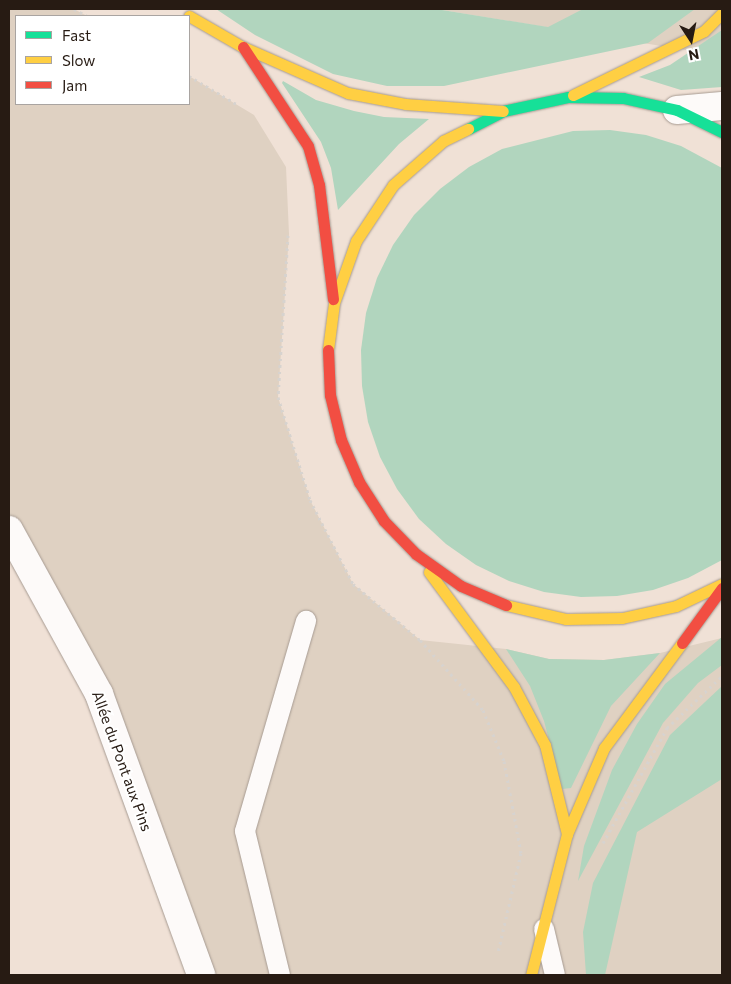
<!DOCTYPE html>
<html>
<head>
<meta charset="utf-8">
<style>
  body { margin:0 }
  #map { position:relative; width:731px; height:984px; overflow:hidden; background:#f0e1d6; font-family:Commissioner,sans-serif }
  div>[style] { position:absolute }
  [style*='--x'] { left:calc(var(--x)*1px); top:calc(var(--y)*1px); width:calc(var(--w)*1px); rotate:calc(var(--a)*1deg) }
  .industrial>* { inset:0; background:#dfd1c2 }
  .green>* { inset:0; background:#b1d5be }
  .path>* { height:3px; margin-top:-1.5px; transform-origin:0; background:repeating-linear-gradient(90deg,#d7d3cf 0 2.5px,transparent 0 6.5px) }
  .roads { filter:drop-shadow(0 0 1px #a79b92) drop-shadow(0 0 1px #a79b92) }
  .lane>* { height:20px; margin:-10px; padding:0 10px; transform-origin:10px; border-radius:10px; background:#fdfaf9 }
  .street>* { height:28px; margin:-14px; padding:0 14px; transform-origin:14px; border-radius:14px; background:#fdfaf9 }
  .fast>* { height:11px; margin:-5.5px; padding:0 5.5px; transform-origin:5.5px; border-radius:5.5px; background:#16e098 }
  .slow>* { height:11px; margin:-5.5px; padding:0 5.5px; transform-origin:5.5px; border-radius:5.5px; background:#ffcf43 }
  .jam>* { height:11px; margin:-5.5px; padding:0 5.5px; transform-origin:5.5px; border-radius:5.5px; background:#f24e42 }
  span { translate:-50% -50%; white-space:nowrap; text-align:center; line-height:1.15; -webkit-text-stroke:4px #fff; paint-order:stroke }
  .street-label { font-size:15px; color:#271b13 }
  .frame { position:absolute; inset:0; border:10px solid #271b13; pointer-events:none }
  .legend { position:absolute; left:15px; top:15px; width:175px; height:90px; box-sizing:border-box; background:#fff; border:1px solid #a9a4a1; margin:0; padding:6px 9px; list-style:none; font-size:15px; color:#271b13 }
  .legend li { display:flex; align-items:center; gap:10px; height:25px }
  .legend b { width:25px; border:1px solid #a9a4a1 }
  .north { position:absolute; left:666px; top:15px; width:50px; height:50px; -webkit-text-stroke:4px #fff; paint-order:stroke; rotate:169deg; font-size:14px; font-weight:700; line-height:20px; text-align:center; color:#271b13 }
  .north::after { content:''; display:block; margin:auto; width:18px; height:22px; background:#271b13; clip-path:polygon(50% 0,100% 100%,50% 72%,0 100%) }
</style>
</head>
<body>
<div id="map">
  <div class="industrial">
    <i style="clip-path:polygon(9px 9px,74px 9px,87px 16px,16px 16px,16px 104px,189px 104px,189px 76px,254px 115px,286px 167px,289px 234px,278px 397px,310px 500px,353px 584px,420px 640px,506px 649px,549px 659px,604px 660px,660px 653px,722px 638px,722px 975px,201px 975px,99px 694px,9px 530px)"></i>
    <i style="clip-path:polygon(436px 9px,722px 9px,722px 56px)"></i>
  </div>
  <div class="green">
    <i style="clip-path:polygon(216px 9px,436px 9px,548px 27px,583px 9px,695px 9px,648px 43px,444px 86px,387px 86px,333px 74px,255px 35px)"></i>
    <i style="clip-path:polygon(722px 30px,722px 87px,681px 90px,639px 77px,670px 65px)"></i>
    <i style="clip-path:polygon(283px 81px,316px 100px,354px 111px,384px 117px,429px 119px,399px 144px,338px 210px,331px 168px,321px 142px,282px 83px)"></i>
    <i style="clip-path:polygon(610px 130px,646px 135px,681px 146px,722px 168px,722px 560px,688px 578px,653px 590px,617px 596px,581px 597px,544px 592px,509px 581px,476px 565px,446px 544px,419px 519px,397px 489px,380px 457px,368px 422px,362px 386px,361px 350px,366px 313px,377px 278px,393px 245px,414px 215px,440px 189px,469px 167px,502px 149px,573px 131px)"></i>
    <i style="clip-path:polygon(722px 637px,722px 665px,698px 683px,663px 723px,578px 881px,584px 846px,612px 770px,637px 724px,665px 684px)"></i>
    <i style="clip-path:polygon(506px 649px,549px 659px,604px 660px,660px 653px,611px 706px,571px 788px,562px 789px,544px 721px,530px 686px)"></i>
    <i style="clip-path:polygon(722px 686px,722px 779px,637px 832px,605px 975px,586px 975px,583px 932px,593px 883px,670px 735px)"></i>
  </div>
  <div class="path">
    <i style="--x:74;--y:9;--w:15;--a:28"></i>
    <i style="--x:189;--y:76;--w:57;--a:30.6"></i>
    <i style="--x:288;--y:235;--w:162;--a:93.5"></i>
    <i style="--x:278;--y:397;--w:108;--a:72.7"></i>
    <i style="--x:310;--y:500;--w:94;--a:62.9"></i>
    <i style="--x:353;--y:584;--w:87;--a:39.9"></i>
    <i style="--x:420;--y:640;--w:94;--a:48"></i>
    <i style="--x:483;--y:710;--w:55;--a:67.6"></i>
    <i style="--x:504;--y:761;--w:94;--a:79.5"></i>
    <i style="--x:521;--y:853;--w:103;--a:103"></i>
    <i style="--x:603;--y:843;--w:132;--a:-60.9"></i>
    <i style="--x:667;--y:728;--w:76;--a:-43.4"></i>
  </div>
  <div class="roads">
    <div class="lane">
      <i style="--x:544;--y:929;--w:47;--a:76.6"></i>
      <i style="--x:280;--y:975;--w:148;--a:-103.7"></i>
      <i style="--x:245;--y:831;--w:219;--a:-73.8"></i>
    </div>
    <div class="street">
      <i style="--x:677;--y:110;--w:45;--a:-5.1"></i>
      <i style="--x:9;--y:530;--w:187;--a:61.2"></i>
      <i style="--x:99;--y:694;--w:299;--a:70"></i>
    </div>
    <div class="fast">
      <i style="--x:468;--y:129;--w:39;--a:-27"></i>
      <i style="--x:503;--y:111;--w:66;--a:-12.2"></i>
      <i style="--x:568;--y:97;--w:55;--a:1"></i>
      <i style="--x:623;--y:98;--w:55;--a:12.5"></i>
      <i style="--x:677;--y:110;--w:50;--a:26.1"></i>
    </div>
    <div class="slow">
      <i style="--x:189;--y:16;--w:62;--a:29.9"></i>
      <i style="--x:243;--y:47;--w:115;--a:23.7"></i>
      <i style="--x:348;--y:93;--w:58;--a:10.9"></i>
      <i style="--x:405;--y:104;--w:98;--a:4.1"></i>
      <i style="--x:573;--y:95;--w:146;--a:-26"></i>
      <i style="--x:704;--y:31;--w:25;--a:-45"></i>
      <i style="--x:328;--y:350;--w:47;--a:-82.7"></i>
      <i style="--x:334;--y:303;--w:66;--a:-70.5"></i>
      <i style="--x:356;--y:241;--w:67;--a:-56.5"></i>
      <i style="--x:393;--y:185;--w:67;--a:-41.3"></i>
      <i style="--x:443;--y:141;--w:28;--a:-26"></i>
      <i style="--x:429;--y:572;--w:143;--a:53.5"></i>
      <i style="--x:514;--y:687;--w:66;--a:61.9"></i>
      <i style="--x:545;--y:745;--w:92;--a:76.1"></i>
      <i style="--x:506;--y:605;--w:62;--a:13.1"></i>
      <i style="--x:566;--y:619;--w:56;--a:-1"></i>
      <i style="--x:622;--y:618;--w:55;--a:-12.5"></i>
      <i style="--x:676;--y:606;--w:51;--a:-25.6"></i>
      <i style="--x:531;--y:975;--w:146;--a:-75.7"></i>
      <i style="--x:567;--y:834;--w:94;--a:-66.7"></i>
      <i style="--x:604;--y:748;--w:131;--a:-53.4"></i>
    </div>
    <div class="jam">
      <i style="--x:243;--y:47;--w:118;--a:56.7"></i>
      <i style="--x:308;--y:146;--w:41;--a:74.2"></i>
      <i style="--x:319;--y:185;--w:115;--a:83"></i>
      <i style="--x:328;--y:350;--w:45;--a:87.5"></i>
      <i style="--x:330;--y:395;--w:46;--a:76.3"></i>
      <i style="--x:341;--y:440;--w:46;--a:66.8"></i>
      <i style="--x:359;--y:482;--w:46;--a:57.3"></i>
      <i style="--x:384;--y:521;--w:46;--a:45.9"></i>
      <i style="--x:416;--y:554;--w:55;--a:35.4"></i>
      <i style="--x:461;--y:586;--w:49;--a:22.9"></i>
      <i style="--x:682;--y:643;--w:68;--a:-54"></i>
    </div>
  </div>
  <div class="street-label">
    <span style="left:122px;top:761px;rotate:70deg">Allée du Pont aux Pins</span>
  </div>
  <div class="frame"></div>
  <ul class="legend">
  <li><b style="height:6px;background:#16e098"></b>Fast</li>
  <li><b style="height:6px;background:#ffcf43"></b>Slow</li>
  <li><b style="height:6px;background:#f24e42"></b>Jam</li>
  </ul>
  <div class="north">N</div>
</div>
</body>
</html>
